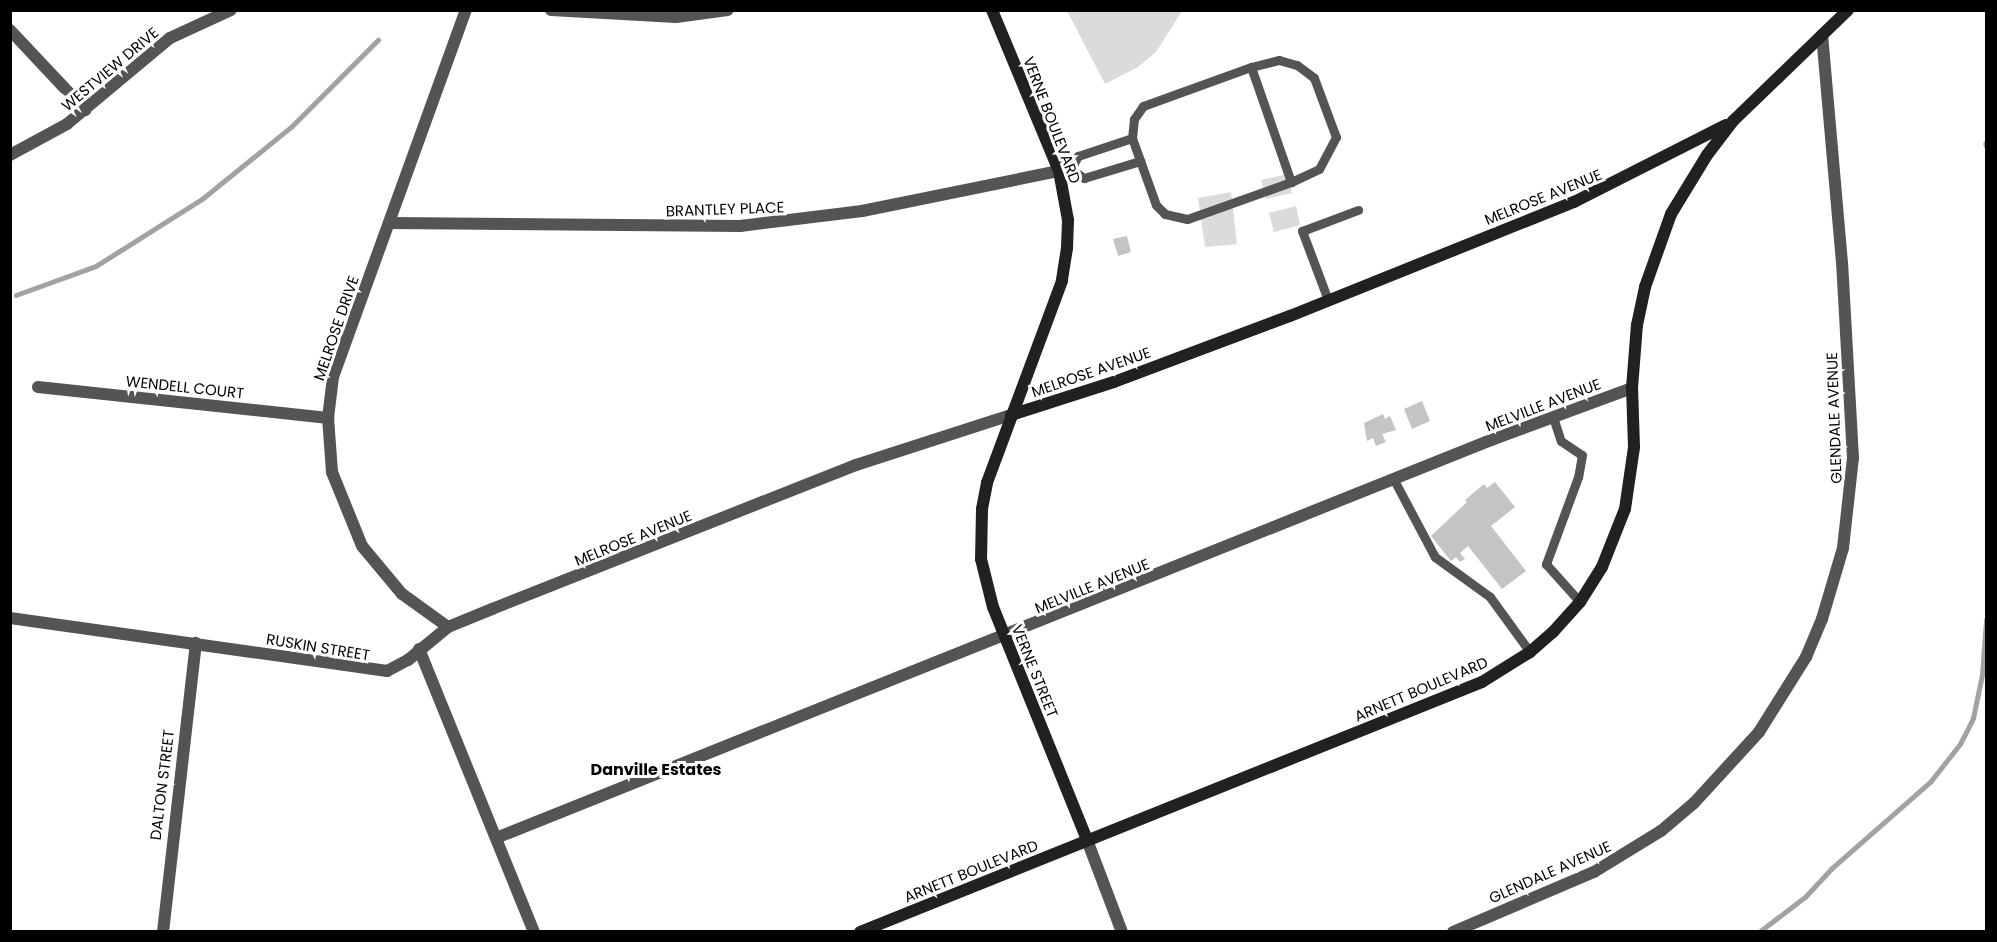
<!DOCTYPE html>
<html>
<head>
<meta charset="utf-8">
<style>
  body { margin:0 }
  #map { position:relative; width:1997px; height:942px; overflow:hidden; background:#fff; font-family:Poppins,sans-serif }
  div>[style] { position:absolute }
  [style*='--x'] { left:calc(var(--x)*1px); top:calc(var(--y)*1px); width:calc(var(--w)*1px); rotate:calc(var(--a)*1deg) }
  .green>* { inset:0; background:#dbdbdb }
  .stream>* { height:4.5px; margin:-2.25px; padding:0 2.25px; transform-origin:2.25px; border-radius:2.25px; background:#a2a2a2 }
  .building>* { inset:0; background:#c4c4c4 }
  .lane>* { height:9px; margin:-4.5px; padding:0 4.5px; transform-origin:4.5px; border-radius:4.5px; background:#545454 }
  .street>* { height:12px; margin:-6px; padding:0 6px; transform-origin:6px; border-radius:6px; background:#545454 }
  .secondary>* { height:12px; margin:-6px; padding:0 6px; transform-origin:6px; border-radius:6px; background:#212121 }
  span { translate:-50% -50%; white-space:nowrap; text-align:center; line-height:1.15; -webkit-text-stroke:6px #fff; paint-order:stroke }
  .street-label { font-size:15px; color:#000 }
  .neighbourhood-label { font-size:16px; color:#000; font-weight:700 }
  .frame { position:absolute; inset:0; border:12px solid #000; pointer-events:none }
</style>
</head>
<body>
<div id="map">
  <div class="green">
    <i style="clip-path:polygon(1067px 11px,1182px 11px,1156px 52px,1138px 67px,1105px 84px)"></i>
    <i style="clip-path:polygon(1288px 174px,1292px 193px,1266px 199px,1261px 180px)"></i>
    <i style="clip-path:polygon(1231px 192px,1237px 244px,1205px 247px,1198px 198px)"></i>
    <i style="clip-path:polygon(1296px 206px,1300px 225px,1274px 232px,1269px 213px)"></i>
  </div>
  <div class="stream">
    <i style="--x:1986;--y:143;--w:2;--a:90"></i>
    <i style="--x:16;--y:295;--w:85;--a:-19.9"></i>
    <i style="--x:96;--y:266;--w:125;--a:-32.3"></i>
    <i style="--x:202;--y:199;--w:114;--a:-39"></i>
    <i style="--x:291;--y:127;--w:123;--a:-45"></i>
    <i style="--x:1759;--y:932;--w:58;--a:-37.3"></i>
    <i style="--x:1805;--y:897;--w:38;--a:-47"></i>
    <i style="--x:1831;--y:869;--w:133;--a:-41.3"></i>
    <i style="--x:1931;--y:781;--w:47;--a:-51.9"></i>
    <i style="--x:1960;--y:744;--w:29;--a:-63"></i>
    <i style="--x:1973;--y:718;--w:44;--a:-78.2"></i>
    <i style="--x:1982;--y:675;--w:55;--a:-85.8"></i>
  </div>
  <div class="building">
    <i style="clip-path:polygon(1127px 236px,1131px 252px,1118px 256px,1113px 239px)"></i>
    <i style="clip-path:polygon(1422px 401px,1430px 421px,1412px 429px,1404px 409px)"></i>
    <i style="clip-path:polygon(1383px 414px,1385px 419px,1390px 416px,1396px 430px,1382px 434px,1386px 442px,1376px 446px,1373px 438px,1367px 441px,1364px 423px)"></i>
    <i style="clip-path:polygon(1495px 482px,1515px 507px,1491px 526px,1526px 571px,1502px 589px,1468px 546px,1460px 553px,1465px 559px,1460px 562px,1456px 557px,1451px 561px,1431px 536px,1467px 502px,1465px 500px,1484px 484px,1487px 488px)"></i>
  </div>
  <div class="lane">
    <i style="--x:1251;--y:67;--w:122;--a:70.8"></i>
    <i style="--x:1291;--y:182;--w:110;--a:160.4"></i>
    <i style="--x:1187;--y:219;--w:23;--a:-167"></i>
    <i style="--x:1165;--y:214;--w:13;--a:-135"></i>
    <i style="--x:1156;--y:205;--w:71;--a:-109.7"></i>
    <i style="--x:1132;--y:138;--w:19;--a:-84"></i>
    <i style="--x:1134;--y:119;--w:16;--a:-55"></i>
    <i style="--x:1143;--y:106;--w:115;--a:-19.9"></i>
    <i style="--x:1251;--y:67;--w:29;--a:-14"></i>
    <i style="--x:1279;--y:60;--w:19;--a:16"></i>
    <i style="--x:1297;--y:65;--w:21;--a:37"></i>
    <i style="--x:1314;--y:78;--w:63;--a:69.6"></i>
    <i style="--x:1336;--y:137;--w:36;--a:118"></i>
    <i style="--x:1319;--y:169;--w:31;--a:155"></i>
    <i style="--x:1071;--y:169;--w:15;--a:-62"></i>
    <i style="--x:1078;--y:156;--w:57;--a:-18.4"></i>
    <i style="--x:1059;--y:171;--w:12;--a:-9"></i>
    <i style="--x:1071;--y:169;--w:16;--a:35"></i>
    <i style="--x:1084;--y:178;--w:59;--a:-16.9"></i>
    <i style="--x:1328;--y:300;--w:74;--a:-110.6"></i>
    <i style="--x:1302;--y:231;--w:60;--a:-20.6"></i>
    <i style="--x:1553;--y:417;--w:25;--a:72"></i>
    <i style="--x:1561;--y:441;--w:25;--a:34"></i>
    <i style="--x:1582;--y:455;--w:22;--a:100"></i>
    <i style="--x:1578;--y:477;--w:93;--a:110.2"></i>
    <i style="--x:1546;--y:564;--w:51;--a:48.2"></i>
    <i style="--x:1394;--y:480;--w:87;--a:62"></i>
    <i style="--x:1435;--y:557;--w:68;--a:36"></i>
    <i style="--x:1490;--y:597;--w:68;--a:54"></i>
  </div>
  <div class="street">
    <i style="--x:551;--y:10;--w:125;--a:3.2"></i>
    <i style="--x:676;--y:17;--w:52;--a:-7.7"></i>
    <i style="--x:10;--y:30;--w:110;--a:46.8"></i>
    <i style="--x:10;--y:155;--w:65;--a:-28.5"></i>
    <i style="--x:67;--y:124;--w:134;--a:-39.9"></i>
    <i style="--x:170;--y:38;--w:67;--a:-24.7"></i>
    <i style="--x:389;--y:223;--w:351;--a:0.5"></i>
    <i style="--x:740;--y:226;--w:123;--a:-7"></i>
    <i style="--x:862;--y:211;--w:201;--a:-11.5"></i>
    <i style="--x:38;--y:387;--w:292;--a:6.1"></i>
    <i style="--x:10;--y:618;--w:381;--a:8"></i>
    <i style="--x:387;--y:671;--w:24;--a:-28"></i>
    <i style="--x:408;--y:660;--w:52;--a:-39.5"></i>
    <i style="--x:448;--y:627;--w:48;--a:-22.2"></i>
    <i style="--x:492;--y:609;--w:391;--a:-21.6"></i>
    <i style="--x:856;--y:465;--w:163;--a:-17.9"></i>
    <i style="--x:448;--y:627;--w:57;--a:-144.3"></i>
    <i style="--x:402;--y:594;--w:62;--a:-129.8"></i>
    <i style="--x:362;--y:546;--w:80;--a:-112.1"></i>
    <i style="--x:332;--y:472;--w:54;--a:-94.2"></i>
    <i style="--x:328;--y:418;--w:41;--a:-83"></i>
    <i style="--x:333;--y:377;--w:390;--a:-70.1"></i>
    <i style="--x:419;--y:649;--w:305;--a:67.9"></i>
    <i style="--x:496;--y:838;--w:1072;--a:-21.8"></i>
    <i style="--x:1491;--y:440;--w:150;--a:-20.2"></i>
    <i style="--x:1087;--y:840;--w:98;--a:69.2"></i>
    <i style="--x:163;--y:932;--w:291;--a:-83.5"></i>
    <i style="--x:1453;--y:932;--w:153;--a:-23.1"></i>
    <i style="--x:1594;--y:872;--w:79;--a:-31.5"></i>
    <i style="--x:1661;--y:831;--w:43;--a:-40.3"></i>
    <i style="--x:1694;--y:803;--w:96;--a:-47.5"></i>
    <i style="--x:1759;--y:732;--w:89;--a:-57.9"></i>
    <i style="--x:1806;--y:657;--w:41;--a:-67.2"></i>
    <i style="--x:1822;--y:619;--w:74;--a:-73.5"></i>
    <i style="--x:1843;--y:548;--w:91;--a:-83.7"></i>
    <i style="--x:1853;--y:458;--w:195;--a:-93.2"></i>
    <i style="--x:1842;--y:263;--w:229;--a:-95"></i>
  </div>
  <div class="secondary">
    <i style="--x:992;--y:10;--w:174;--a:67.4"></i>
    <i style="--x:1059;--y:171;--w:50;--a:79.6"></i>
    <i style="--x:1068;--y:220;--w:28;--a:92"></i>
    <i style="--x:1067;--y:248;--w:33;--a:99"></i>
    <i style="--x:1062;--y:281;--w:215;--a:110.4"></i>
    <i style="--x:987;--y:483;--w:26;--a:101"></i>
    <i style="--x:982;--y:509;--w:50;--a:91.1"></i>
    <i style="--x:981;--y:559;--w:49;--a:76"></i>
    <i style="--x:993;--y:607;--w:251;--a:68"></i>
    <i style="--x:1011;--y:415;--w:108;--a:-17.8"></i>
    <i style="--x:1114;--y:382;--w:188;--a:-20.6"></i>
    <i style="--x:1290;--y:316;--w:306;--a:-21.9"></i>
    <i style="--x:1574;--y:202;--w:170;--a:-26.9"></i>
    <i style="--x:860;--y:932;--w:670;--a:-21.9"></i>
    <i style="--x:1482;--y:682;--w:57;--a:-32"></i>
    <i style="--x:1530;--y:652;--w:30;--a:-41"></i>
    <i style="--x:1553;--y:632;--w:40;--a:-48"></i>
    <i style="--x:1580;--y:602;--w:41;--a:-57.8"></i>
    <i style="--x:1602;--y:567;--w:62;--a:-68.4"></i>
    <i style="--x:1625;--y:509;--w:63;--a:-81.7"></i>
    <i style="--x:1634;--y:447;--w:59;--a:-91.9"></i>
    <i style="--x:1632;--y:388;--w:63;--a:-85.5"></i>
    <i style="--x:1637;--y:325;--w:39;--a:-78"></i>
    <i style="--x:1645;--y:287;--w:77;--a:-70.4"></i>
    <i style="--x:1671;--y:214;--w:69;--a:-58.6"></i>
    <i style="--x:1707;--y:155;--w:43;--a:-52.6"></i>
    <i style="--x:1733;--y:121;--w:160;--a:-44"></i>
  </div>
  <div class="street-label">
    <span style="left:110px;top:69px;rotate:-40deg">WESTVIEW DRIVE</span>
    <span style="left:1052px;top:120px;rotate:69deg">VERNE BOULEVARD</span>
    <span style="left:1543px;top:197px;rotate:-22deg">MELROSE AVENUE</span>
    <span style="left:725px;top:209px;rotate:-2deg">BRANTLEY PLACE</span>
    <span style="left:336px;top:328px;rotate:-71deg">MELROSE DRIVE</span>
    <span style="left:1091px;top:372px;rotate:-19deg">MELROSE AVENUE</span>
    <span style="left:185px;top:387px;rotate:6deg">WENDELL COURT</span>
    <span style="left:1543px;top:405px;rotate:-21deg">MELVILLE AVENUE</span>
    <span style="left:1834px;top:418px;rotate:-92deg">GLENDALE AVENUE</span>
    <span style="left:633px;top:538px;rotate:-22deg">MELROSE AVENUE</span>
    <span style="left:1092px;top:586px;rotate:-22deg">MELVILLE AVENUE</span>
    <span style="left:318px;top:647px;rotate:9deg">RUSKIN STREET</span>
    <span style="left:1035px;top:671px;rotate:68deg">VERNE STREET</span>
    <span style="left:1421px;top:689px;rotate:-23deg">ARNETT BOULEVARD</span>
    <span style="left:162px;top:785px;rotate:-83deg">DALTON STREET</span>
    <span style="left:971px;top:871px;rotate:-22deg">ARNETT BOULEVARD</span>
    <span style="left:1550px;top:872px;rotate:-24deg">GLENDALE AVENUE</span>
  </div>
  <div class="neighbourhood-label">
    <span style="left:656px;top:770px">Danville Estates</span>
  </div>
  <div class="frame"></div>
</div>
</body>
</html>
